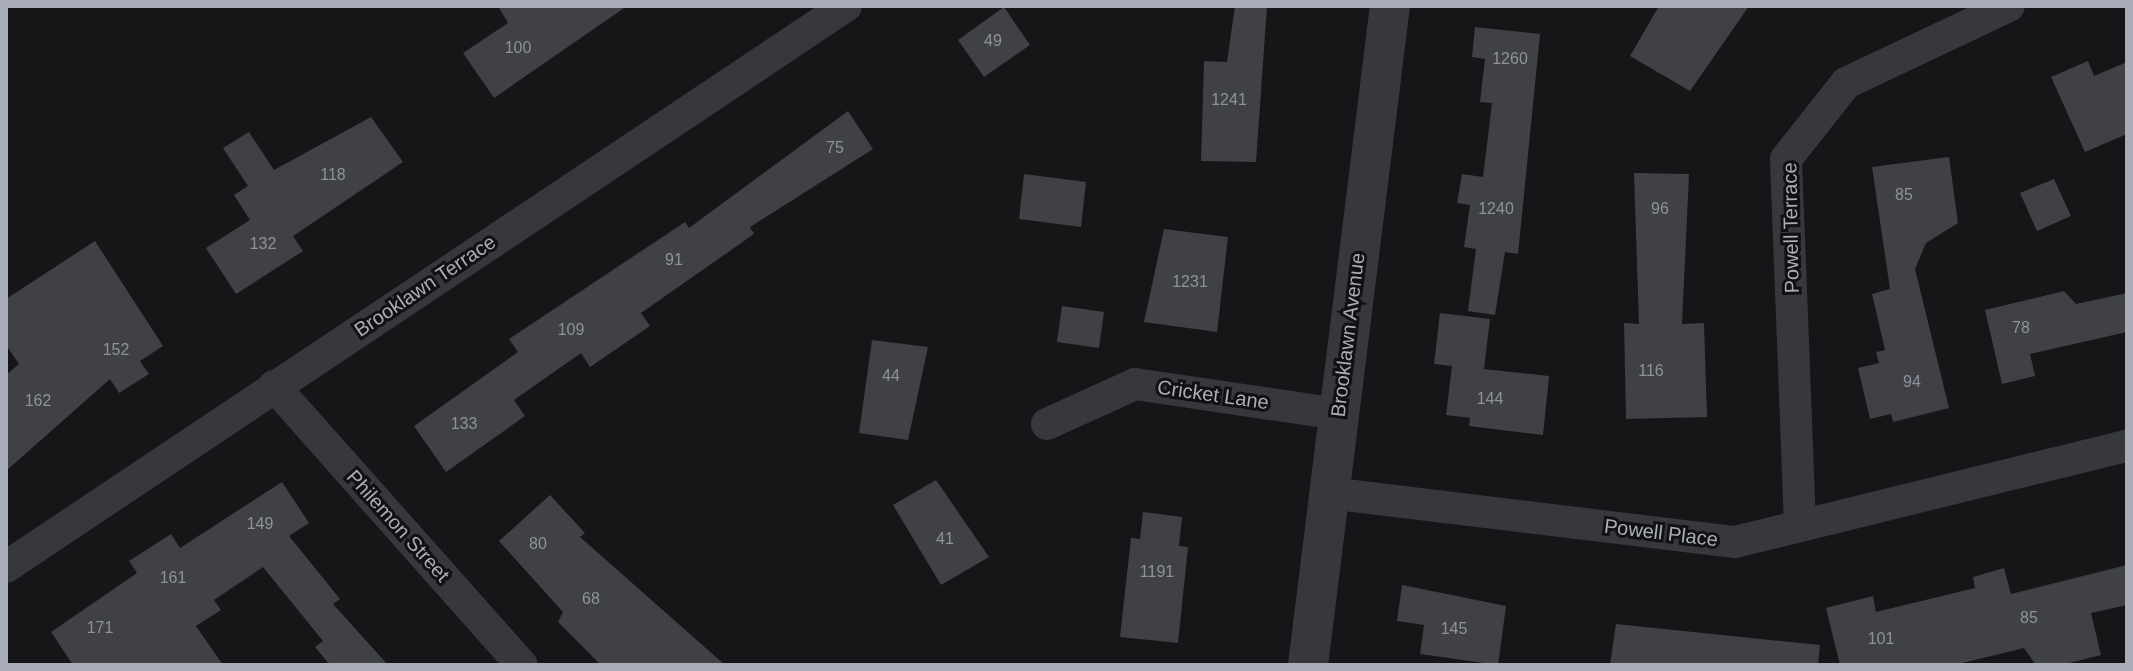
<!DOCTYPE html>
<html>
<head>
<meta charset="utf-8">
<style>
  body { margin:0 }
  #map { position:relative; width:2133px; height:671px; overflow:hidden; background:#161618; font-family:Arial,sans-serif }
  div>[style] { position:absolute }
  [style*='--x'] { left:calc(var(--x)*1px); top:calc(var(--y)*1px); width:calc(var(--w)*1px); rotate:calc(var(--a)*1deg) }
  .building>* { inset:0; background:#404145 }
  .minor>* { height:32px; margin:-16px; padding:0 16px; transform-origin:16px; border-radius:16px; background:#37383d }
  .tertiary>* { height:40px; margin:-20px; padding:0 20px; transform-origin:20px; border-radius:20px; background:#37383d }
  span { translate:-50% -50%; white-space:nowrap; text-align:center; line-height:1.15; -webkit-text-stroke:6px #111113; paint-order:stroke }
  .number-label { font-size:16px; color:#8e929b }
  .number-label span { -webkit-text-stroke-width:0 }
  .street-label { font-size:20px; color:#a8adb8 }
  .frame { position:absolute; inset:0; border:8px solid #a8adb8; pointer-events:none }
</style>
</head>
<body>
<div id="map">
  <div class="building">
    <i style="clip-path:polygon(498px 6px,627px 6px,494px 98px,463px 53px,508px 23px)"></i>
    <i style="clip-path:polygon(1235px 6px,1267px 6px,1256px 162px,1201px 161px,1204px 61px,1227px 62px)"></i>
    <i style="clip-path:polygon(1659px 6px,1749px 6px,1690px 91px,1630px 56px)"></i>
    <i style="clip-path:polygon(1004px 7px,1030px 45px,984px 77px,958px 40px)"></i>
    <i style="clip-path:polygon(1475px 27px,1540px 34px,1518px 254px,1505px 252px,1495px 315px,1468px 311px,1476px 249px,1464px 247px,1470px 205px,1457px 203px,1462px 174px,1483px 177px,1492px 103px,1480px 102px,1485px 59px,1472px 57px)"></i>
    <i style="clip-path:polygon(2088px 61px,2094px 76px,2127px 62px,2127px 134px,2085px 152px,2051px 77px)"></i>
    <i style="clip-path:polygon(848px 111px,873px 149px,750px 227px,754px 234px,641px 313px,650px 326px,590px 367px,581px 353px,514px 400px,525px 416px,446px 472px,414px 426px,518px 352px,509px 339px,685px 222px,689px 228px)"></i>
    <i style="clip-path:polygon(371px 117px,403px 162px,293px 236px,303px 251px,236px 294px,206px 248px,250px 220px,234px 195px,248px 186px,223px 148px,249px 132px,274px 170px)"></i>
    <i style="clip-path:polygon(1949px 157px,1958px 223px,1926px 243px,1915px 269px,1949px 408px,1893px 422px,1891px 414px,1870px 419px,1858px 368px,1879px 363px,1876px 352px,1885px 350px,1872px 294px,1890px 289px,1872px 167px)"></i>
    <i style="clip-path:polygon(1634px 173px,1689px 174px,1682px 324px,1704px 323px,1707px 417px,1626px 419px,1624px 323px,1639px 324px)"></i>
    <i style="clip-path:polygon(1024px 174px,1086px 182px,1081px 227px,1019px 219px)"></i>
    <i style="clip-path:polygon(2054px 179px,2071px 216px,2037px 231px,2020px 193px)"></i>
    <i style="clip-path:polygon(1164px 229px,1228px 237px,1217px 332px,1144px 322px)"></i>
    <i style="clip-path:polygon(95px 241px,163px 346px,140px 361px,149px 374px,119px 393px,110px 379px,6px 471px,6px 375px,19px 364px,6px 345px,6px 299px)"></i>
    <i style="clip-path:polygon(2064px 291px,2076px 304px,2127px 293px,2127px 332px,2030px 354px,2035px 376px,2002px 384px,1985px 310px)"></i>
    <i style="clip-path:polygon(1062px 306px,1104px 312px,1099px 348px,1057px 342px)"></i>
    <i style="clip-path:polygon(1440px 313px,1490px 319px,1484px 369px,1549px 376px,1543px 435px,1469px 426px,1470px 418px,1446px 415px,1452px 366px,1434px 364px)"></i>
    <i style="clip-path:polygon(872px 340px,928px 347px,908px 440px,859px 433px)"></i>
    <i style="clip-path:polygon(936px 480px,989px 557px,941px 585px,893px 505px)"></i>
    <i style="clip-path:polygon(282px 482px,309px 523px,289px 536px,340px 599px,333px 604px,388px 665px,330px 665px,315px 647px,323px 641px,263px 567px,214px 600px,221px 610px,196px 626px,223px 665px,73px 665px,51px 632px,137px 573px,129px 561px,171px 534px,180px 548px)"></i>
    <i style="clip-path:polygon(550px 495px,585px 533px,580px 537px,725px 665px,601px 665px,558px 622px,563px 612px,499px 541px)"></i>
    <i style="clip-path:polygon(1143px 512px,1182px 517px,1179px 546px,1188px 547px,1178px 643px,1120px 637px,1131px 538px,1140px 539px)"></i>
    <i style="clip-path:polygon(2127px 565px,2127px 605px,2091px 613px,2101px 655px,2061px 665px,2036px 665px,2024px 648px,1954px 665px,1840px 665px,1826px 608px,1873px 596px,1876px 612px,1975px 588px,1973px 577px,2004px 568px,2011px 594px)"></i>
    <i style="clip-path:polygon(1402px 585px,1506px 606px,1498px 665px,1420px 654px,1424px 625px,1397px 621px)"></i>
    <i style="clip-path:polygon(1616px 624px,1820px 645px,1818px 665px,1610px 665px)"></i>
  </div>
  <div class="minor">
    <i style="--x:274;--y:386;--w:373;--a:48.4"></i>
    <i style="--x:1047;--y:424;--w:97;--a:-24.4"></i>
    <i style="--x:1135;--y:384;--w:205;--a:8.4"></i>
    <i style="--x:1329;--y:493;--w:409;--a:6.9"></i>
    <i style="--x:1735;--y:542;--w:404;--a:-13.8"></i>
    <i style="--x:1800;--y:525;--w:366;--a:-92.2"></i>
    <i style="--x:1786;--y:159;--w:97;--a:-51.7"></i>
    <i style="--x:1846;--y:83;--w:180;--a:-25.3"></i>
    <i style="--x:6;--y:567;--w:1010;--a:-33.74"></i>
  </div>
  <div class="tertiary">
    <i style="--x:1308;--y:665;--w:664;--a:-82.91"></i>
  </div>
  <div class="number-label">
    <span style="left:993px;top:41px">49</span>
    <span style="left:518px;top:48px">100</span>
    <span style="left:1510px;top:59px">1260</span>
    <span style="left:1229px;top:100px">1241</span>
    <span style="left:835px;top:148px">75</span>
    <span style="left:333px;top:175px">118</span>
    <span style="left:1904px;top:195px">85</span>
    <span style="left:1496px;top:209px">1240</span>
    <span style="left:1660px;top:209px">96</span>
    <span style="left:263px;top:244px">132</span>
    <span style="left:674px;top:260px">91</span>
    <span style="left:1190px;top:282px">1231</span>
    <span style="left:2021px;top:328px">78</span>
    <span style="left:571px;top:330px">109</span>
    <span style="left:116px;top:350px">152</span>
    <span style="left:1651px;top:371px">116</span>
    <span style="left:891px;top:376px">44</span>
    <span style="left:1912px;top:382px">94</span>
    <span style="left:1490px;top:399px">144</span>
    <span style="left:38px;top:401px">162</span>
    <span style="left:464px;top:424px">133</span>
    <span style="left:260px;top:524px">149</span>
    <span style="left:945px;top:539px">41</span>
    <span style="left:538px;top:544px">80</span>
    <span style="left:1157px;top:572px">1191</span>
    <span style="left:173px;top:578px">161</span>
    <span style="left:591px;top:599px">68</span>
    <span style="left:2029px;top:618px">85</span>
    <span style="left:100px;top:628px">171</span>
    <span style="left:1454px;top:629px">145</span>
    <span style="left:1881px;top:639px">101</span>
  </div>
  <div class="street-label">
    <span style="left:1791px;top:228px;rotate:-91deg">Powell Terrace</span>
    <span style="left:425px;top:286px;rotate:-34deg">Brooklawn Terrace</span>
    <span style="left:1348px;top:335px;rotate:-83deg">Brooklawn Avenue</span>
    <span style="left:1213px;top:395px;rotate:8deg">Cricket Lane</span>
    <span style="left:398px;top:526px;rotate:48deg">Philemon Street</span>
    <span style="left:1661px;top:533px;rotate:7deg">Powell Place</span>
  </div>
  <div class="frame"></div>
</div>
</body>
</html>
